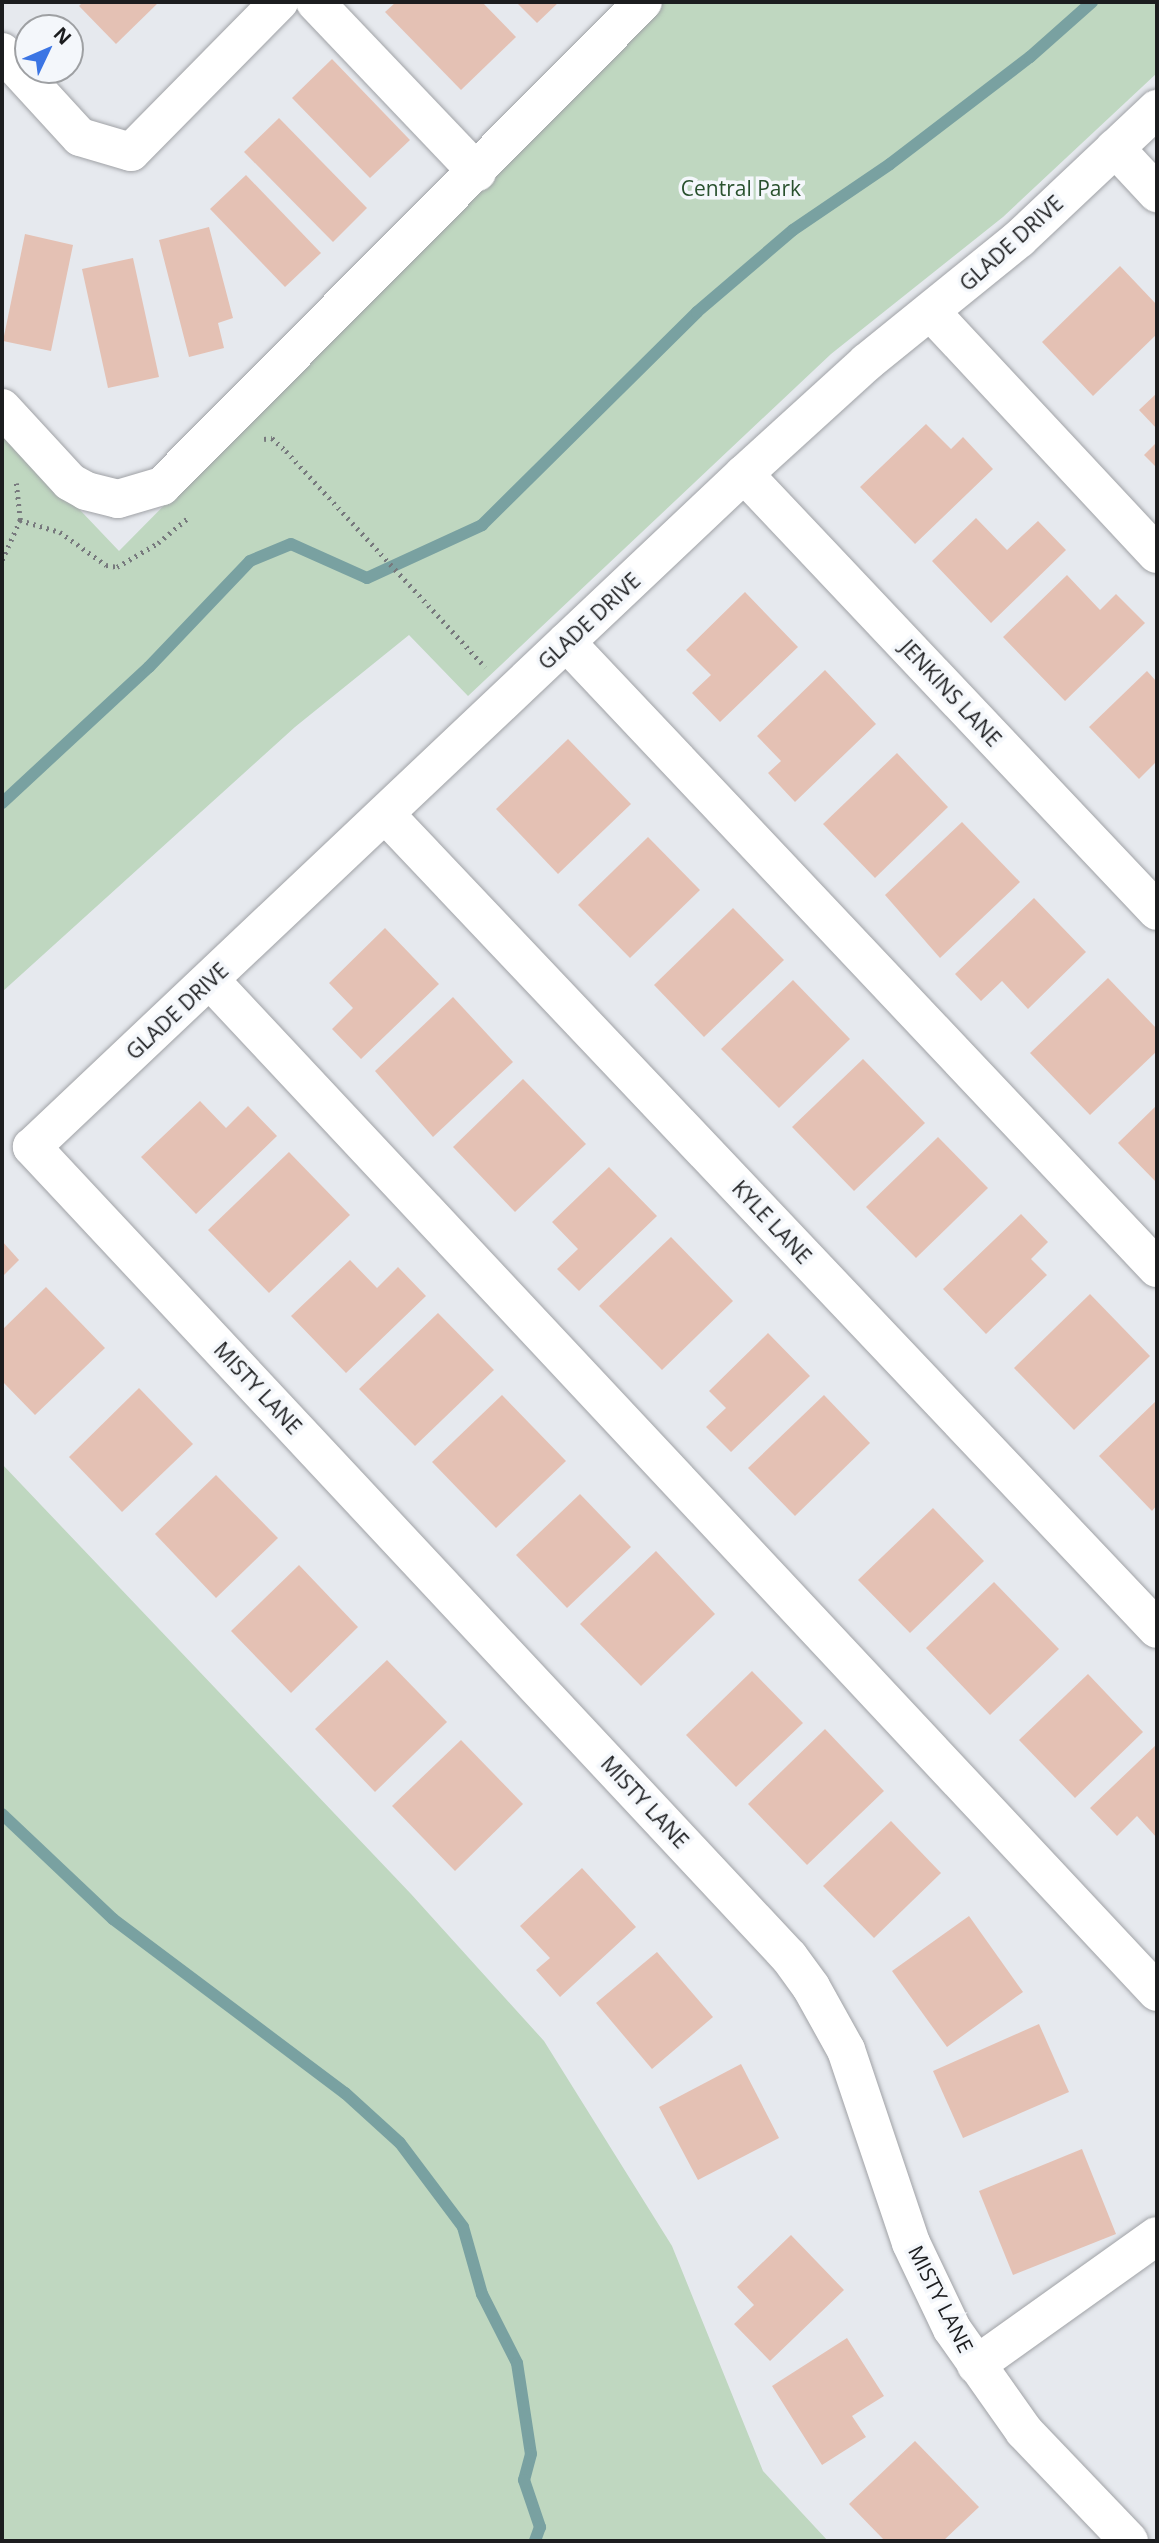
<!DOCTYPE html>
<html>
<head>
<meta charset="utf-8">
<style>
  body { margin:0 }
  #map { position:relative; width:1159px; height:2543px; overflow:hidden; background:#e6e9ee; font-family:"Open Sans",sans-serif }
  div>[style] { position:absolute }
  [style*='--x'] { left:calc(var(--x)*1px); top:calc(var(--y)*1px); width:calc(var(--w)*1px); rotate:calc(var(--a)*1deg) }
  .green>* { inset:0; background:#bfd7c0 }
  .stream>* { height:12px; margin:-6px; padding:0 6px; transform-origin:6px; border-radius:6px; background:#79a1a1 }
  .building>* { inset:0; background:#e4c1b4 }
  .path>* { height:4.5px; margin-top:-2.25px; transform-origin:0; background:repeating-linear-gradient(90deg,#77797d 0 2px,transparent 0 7px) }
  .roads { filter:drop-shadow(0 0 2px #a0a2a6) drop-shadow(0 0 2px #a0a2a6) }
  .minor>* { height:38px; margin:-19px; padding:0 19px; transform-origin:19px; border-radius:19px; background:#fff }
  span { translate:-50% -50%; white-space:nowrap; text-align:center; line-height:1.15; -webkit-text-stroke:7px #f4f7fb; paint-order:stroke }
  .park-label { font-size:21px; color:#29512e }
  .street-label { font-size:21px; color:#1c1d1f }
  .frame { position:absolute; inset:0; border:4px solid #1c1d1f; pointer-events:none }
  .north { position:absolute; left:14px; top:14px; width:70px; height:70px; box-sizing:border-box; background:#f4f7fb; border:2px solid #9ea0a3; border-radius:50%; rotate:46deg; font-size:19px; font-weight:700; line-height:28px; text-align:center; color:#1c1d1f }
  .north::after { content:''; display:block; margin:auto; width:24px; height:32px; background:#3b75e4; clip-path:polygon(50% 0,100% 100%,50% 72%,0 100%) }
</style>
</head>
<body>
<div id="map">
  <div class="green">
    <i style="clip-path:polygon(661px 2px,1157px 2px,1157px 73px,1003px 217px,831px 354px,468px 696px,409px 635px,295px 727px,2px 992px,2px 428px,119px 551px)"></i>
    <i style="clip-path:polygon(2px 1464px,411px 1894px,544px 2041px,672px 2246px,763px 2471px,828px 2541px,2px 2541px)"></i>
  </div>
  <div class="stream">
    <i style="--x:2;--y:803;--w:200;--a:-42.8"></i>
    <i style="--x:149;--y:667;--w:146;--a:-46.4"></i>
    <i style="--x:250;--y:561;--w:44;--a:-22.5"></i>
    <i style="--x:291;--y:544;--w:83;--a:24.1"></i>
    <i style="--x:367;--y:578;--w:127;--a:-24.7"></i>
    <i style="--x:482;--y:525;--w:303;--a:-44.7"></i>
    <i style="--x:697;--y:312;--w:126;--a:-40.5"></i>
    <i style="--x:793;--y:230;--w:117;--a:-34.2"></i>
    <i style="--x:890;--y:164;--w:176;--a:-37.4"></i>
    <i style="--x:1030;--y:57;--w:83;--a:-41.6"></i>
    <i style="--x:2;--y:1814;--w:153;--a:43.4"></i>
    <i style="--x:113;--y:1919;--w:290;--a:36.9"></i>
    <i style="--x:345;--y:2093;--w:74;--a:42.3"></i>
    <i style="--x:400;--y:2143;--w:105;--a:53.1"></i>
    <i style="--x:463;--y:2227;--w:70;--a:74.2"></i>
    <i style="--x:482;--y:2294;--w:77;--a:63.1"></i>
    <i style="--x:517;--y:2363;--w:92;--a:81.3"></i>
    <i style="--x:531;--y:2454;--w:27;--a:105"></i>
    <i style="--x:524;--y:2480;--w:50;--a:71.2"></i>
    <i style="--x:540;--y:2527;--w:15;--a:110"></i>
  </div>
  <div class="building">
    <i style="clip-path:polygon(83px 2px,159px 2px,116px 44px,79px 6px)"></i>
    <i style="clip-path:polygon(396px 2px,482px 2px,516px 37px,461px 90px,385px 12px)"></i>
    <i style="clip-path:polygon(516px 2px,559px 2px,537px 23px)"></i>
    <i style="clip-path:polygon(332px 59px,410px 140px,370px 178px,292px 98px)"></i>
    <i style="clip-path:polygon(279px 118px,367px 208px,333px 242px,244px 152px)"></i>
    <i style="clip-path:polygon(246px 175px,321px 253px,285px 287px,210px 209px)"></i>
    <i style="clip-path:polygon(209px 227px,233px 318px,218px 323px,224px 348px,189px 357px,159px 240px)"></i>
    <i style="clip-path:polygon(25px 234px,73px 245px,51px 351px,3px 341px)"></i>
    <i style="clip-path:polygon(133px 258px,159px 377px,108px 388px,82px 269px)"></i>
    <i style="clip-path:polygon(1120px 266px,1157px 305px,1157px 334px,1093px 396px,1042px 342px)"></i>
    <i style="clip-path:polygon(1157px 393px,1157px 429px,1139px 410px)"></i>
    <i style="clip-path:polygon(926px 424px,951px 449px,963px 437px,993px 469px,915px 544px,860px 487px)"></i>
    <i style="clip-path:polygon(1157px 442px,1157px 468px,1144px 455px)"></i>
    <i style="clip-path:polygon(976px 518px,1007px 550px,1038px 521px,1066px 550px,991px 623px,932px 561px)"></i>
    <i style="clip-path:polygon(1067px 575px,1100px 610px,1116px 594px,1145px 623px,1065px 701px,1003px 637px)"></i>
    <i style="clip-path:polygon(745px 592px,798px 647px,720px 722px,692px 693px,711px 675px,686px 650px)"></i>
    <i style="clip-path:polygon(825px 670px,876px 724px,795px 802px,768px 773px,781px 761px,757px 736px)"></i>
    <i style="clip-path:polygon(1147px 671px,1157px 682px,1157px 761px,1139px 779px,1089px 727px)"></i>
    <i style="clip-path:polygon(568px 739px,631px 804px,558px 874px,496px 809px)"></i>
    <i style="clip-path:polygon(897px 753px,948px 807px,875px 878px,823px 824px)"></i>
    <i style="clip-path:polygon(962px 822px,1020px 882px,940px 958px,885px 895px)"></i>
    <i style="clip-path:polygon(648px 837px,700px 890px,630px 958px,578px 905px)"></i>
    <i style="clip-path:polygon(1034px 898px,1086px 952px,1028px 1009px,1002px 981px,981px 1001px,955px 974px)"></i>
    <i style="clip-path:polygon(733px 908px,784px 960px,704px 1037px,654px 985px)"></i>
    <i style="clip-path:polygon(385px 928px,439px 984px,361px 1059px,332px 1029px,353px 1008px,329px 983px)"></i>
    <i style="clip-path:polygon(1108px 978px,1157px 1029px,1157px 1051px,1090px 1115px,1030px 1053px)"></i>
    <i style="clip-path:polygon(793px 980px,850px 1039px,779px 1108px,721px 1049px)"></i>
    <i style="clip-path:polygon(453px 997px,513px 1062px,433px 1137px,375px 1071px)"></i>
    <i style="clip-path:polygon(863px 1059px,925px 1123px,854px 1191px,792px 1127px)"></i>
    <i style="clip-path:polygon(523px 1079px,586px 1144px,515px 1212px,453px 1147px)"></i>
    <i style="clip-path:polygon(200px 1101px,226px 1128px,248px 1106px,277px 1136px,196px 1214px,141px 1157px)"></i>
    <i style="clip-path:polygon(1157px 1105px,1157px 1183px,1118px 1143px)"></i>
    <i style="clip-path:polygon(938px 1137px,988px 1188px,916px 1258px,866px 1207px)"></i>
    <i style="clip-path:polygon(289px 1152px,350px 1215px,269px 1293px,208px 1230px)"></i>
    <i style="clip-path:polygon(609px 1167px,657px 1216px,579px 1291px,557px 1269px,578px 1249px,552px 1222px)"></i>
    <i style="clip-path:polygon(1021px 1214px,1048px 1242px,1031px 1259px,1047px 1275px,986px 1334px,943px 1289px)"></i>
    <i style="clip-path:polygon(671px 1237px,733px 1301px,662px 1370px,599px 1306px)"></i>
    <i style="clip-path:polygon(2px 1241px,19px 1260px,2px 1277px)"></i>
    <i style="clip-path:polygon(350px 1260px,377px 1288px,398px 1267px,426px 1296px,346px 1373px,291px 1316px)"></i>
    <i style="clip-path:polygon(46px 1287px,105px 1348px,35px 1415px,2px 1381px,2px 1330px)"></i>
    <i style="clip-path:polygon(1090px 1294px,1150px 1356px,1074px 1430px,1014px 1368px)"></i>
    <i style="clip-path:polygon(438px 1313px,494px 1370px,415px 1446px,359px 1389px)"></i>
    <i style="clip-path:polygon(768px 1333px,810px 1376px,731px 1452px,706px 1427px,726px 1408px,709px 1391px)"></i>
    <i style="clip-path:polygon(139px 1388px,193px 1444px,122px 1512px,69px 1457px)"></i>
    <i style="clip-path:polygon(502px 1395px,566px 1461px,496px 1528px,432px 1462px)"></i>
    <i style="clip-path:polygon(824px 1395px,870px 1443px,795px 1516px,748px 1468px)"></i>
    <i style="clip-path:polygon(1157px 1400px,1157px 1505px,1152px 1511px,1099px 1456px)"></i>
    <i style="clip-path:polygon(216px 1475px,278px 1538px,216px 1598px,155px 1534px)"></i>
    <i style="clip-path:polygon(580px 1494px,631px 1547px,567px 1608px,516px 1555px)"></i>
    <i style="clip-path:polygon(933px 1508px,984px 1561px,910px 1633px,858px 1580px)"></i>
    <i style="clip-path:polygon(656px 1551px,715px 1614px,641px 1686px,580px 1624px)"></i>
    <i style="clip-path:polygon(299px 1565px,358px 1627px,291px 1693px,231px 1631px)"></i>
    <i style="clip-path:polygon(994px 1582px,1059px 1649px,990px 1715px,926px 1648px)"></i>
    <i style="clip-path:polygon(387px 1660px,447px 1722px,375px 1792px,315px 1729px)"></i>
    <i style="clip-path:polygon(752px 1671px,803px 1723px,736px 1787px,686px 1735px)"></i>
    <i style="clip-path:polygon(1088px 1674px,1143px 1732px,1075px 1798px,1019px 1740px)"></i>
    <i style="clip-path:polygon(825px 1729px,884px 1791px,807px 1865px,748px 1804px)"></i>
    <i style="clip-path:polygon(461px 1740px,523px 1804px,455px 1871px,392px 1806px)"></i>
    <i style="clip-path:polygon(1157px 1744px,1157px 1838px,1137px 1816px,1117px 1836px,1090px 1808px)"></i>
    <i style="clip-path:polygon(891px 1821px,941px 1873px,874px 1938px,823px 1886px)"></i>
    <i style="clip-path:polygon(582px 1868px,636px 1927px,560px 1997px,536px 1970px,550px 1958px,520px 1926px)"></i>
    <i style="clip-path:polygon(969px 1916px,1023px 1992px,947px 2047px,892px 1971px)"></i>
    <i style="clip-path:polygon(657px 1952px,713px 2017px,652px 2069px,596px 2003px)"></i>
    <i style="clip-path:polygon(1039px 2024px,1069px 2092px,963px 2138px,933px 2071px)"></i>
    <i style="clip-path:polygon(741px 2064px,779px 2138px,698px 2180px,659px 2107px)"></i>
    <i style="clip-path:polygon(1082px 2149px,1116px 2234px,1013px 2275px,979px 2191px)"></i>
    <i style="clip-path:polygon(791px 2235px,844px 2290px,770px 2361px,734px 2324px,754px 2305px,737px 2287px)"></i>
    <i style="clip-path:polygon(847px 2338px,884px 2396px,852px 2416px,866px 2437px,822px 2465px,772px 2386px)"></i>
    <i style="clip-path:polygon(915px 2441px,979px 2507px,943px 2541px,885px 2541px,849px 2504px)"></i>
  </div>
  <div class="path">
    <i style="--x:264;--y:439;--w:8;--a:-7"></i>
    <i style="--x:272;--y:438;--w:19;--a:43"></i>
    <i style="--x:286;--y:451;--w:294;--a:47.3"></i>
    <i style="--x:20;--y:520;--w:42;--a:16.7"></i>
    <i style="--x:60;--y:532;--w:57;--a:35.7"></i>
    <i style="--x:106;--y:565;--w:11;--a:10"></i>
    <i style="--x:117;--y:567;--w:48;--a:-30.3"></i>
    <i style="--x:158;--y:543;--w:40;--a:-40"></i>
    <i style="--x:2;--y:560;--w:44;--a:-65.8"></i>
    <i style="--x:20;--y:520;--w:37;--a:-96"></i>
  </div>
  <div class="roads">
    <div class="minor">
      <i style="--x:315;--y:2;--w:235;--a:46.4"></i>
      <i style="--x:2;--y:52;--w:115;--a:47.5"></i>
      <i style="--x:80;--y:137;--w:53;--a:16.4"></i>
      <i style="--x:131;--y:152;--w:211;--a:-45.4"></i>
      <i style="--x:1115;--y:148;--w:62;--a:47"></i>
      <i style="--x:931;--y:312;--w:331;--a:47"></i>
      <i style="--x:2;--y:408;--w:100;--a:47.4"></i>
      <i style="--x:70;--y:482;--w:18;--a:29"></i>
      <i style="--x:86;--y:491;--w:33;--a:14"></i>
      <i style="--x:118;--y:499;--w:46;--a:-16.5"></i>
      <i style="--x:162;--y:486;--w:682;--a:-45.18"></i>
      <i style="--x:744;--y:474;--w:601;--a:46.62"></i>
      <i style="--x:566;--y:642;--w:861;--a:46.65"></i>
      <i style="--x:386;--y:815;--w:1121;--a:46.55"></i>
      <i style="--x:210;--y:980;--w:1386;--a:46.9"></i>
      <i style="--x:976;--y:2365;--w:222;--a:-35.5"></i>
      <i style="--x:1129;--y:2541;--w:152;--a:-133.7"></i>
      <i style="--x:1024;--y:2431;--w:125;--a:-125.2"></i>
      <i style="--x:952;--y:2329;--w:95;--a:-115.5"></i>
      <i style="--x:911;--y:2243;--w:204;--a:-108.6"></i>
      <i style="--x:846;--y:2050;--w:72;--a:-119.1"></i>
      <i style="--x:811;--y:1987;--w:37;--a:-126"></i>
      <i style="--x:789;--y:1957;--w:1109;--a:-133.06"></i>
      <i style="--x:32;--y:1147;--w:980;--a:-43.39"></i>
      <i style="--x:744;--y:474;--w:166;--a:-42.3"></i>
      <i style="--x:867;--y:362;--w:196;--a:-39"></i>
      <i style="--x:1019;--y:239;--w:190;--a:-43.3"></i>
    </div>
  </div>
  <div class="park-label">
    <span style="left:741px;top:188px">Central Park</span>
  </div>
  <div class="street-label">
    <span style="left:1011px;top:243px;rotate:-42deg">GLADE DRIVE</span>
    <span style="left:589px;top:621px;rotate:-43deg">GLADE DRIVE</span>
    <span style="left:951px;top:693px;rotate:47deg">JENKINS LANE</span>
    <span style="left:177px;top:1011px;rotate:-43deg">GLADE DRIVE</span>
    <span style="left:772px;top:1222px;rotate:47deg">KYLE LANE</span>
    <span style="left:258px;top:1388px;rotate:47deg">MISTY LANE</span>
    <span style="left:645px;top:1802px;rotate:47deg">MISTY LANE</span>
    <span style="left:941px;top:2299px;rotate:63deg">MISTY LANE</span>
  </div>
  <div class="frame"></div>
  <div class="north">N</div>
</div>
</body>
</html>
